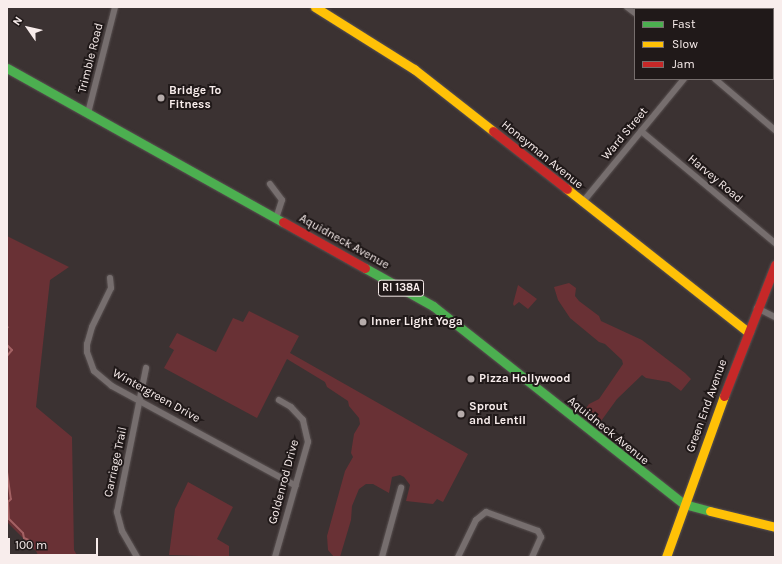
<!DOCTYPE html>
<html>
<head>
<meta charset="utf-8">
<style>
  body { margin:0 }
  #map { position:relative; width:782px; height:564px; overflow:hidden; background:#3b3232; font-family:Karla,sans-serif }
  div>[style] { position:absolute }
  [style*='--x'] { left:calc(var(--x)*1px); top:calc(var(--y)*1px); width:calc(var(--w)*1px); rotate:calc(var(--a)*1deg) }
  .green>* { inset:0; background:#693135 }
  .stream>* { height:2px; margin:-1px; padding:0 1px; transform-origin:1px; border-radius:1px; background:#a46264 }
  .roads { filter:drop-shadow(0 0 1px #595151) drop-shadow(0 0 1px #595151) }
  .street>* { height:6px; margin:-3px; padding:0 3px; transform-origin:3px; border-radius:3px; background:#766e6e }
  .fast>* { height:9px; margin:-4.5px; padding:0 4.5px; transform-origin:4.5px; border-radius:4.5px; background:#4caf50 }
  .slow>* { height:9px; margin:-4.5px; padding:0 4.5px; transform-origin:4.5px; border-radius:4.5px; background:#ffc107 }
  .jam>* { height:9px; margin:-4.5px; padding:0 4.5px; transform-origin:4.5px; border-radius:4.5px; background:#c62828 }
  .dots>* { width:11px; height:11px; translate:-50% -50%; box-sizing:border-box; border:2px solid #201919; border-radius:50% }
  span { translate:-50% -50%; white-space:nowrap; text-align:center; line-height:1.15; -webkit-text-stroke:4px #201919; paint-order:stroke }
  .shield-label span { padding:1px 3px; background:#201919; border:1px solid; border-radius:3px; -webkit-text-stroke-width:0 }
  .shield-label { font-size:11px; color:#f8edec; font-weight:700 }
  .street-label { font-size:12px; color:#f8edec }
  .poi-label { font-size:12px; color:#f8edec; font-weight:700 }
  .left { translate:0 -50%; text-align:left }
  .frame { position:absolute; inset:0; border:8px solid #f8edec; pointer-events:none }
  .legend { position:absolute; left:634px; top:8px; width:140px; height:72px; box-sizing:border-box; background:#201919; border:1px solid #766e6d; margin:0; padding:5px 7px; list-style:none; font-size:12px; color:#f8edec }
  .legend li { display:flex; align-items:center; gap:8px; height:20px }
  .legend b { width:20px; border:1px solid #766e6d }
  .north { position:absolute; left:8px; top:8px; width:40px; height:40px; -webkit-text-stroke:3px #201919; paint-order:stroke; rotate:304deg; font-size:11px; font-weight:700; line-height:16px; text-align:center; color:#f8edec }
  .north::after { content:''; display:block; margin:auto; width:14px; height:18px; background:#f8edec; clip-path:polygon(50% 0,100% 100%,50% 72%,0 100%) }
  .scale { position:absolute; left:8px; top:538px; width:90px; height:18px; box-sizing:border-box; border:2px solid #f8edec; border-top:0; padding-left:5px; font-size:12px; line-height:14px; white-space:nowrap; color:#f8edec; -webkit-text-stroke:3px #201919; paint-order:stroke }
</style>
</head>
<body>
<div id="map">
  <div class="green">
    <i style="clip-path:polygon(7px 236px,69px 267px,50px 280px,36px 407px,72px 437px,74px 550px,78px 557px,39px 557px,36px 551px,7px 522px)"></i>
    <i style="clip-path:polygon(569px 283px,576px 288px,575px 296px,579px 301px,599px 316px,601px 321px,642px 340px,685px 373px,691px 379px,681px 391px,669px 382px,646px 378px,642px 375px,617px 399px,596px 428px,581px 415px,589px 404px,599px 399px,623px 364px,622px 360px,605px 344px,599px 342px,570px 318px,558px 300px,554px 287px)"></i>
    <i style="clip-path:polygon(518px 285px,537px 299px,528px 309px,519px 302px,514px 306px,513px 304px)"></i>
    <i style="clip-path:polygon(249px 311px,299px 336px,290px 353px,468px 454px,443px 502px,437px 499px,433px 504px,406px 501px,410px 485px,404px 477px,400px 475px,392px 477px,389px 493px,373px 484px,366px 484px,359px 489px,352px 506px,351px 520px,340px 557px,334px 557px,328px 550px,327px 536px,345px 471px,353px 457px,351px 453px,354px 434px,360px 424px,359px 418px,349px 406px,348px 401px,327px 387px,325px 382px,287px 359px,257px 418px,164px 368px,174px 350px,169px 347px,177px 333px,216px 352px,233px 318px,243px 322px)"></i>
    <i style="clip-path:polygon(188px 482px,233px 507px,217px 539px,229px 546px,229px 557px,169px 555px,175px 509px)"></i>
  </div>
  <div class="stream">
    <i style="--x:7;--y:328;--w:1;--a:-45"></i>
    <i style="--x:7;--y:345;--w:7;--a:45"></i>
    <i style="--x:12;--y:350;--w:8;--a:130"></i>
    <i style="--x:7;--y:472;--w:27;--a:82"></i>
    <i style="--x:11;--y:499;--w:4;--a:135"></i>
    <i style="--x:8;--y:502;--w:17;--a:87"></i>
    <i style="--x:9;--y:519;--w:20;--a:45"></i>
    <i style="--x:23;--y:533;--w:5;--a:79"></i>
    <i style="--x:24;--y:538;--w:5;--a:22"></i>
  </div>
  <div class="roads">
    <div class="street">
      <i style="--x:627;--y:7;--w:10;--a:37"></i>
      <i style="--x:715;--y:79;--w:79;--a:40.4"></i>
      <i style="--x:88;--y:113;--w:109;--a:-75.7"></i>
      <i style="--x:641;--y:131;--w:175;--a:39.9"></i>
      <i style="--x:270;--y:184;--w:20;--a:53"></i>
      <i style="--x:282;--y:200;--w:19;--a:108"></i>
      <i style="--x:582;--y:203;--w:161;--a:-50.6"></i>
      <i style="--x:110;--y:278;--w:10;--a:84"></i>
      <i style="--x:111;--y:288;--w:43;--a:116"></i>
      <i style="--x:92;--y:327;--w:18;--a:106"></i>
      <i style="--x:87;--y:344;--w:8;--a:90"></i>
      <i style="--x:87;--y:352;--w:20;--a:70"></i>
      <i style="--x:94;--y:371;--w:23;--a:40"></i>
      <i style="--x:112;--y:386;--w:209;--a:28.5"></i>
      <i style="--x:757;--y:308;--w:20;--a:27"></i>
      <i style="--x:137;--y:557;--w:30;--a:-120"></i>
      <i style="--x:122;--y:531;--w:20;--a:-105"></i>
      <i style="--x:117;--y:512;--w:147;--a:-78.6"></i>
      <i style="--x:275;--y:557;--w:120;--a:-74"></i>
      <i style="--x:308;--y:442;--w:23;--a:-103"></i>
      <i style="--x:303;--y:420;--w:18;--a:-133"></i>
      <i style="--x:291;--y:407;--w:14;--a:-150"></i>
      <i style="--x:382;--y:557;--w:72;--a:-74.6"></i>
      <i style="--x:458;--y:557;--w:41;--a:-64.1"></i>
      <i style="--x:476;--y:520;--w:13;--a:-39"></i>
      <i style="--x:486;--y:512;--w:55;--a:20.1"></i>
      <i style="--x:538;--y:531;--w:7;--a:63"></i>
      <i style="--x:541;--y:537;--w:22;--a:114"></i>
    </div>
    <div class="fast">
      <i style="--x:7;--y:68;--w:316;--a:29.2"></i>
      <i style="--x:365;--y:268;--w:78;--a:29.2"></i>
      <i style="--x:433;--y:306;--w:320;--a:38.3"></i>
      <i style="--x:684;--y:504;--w:27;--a:15"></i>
    </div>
    <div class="slow">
      <i style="--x:315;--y:7;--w:117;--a:32.1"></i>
      <i style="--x:414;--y:69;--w:100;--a:38.1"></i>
      <i style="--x:567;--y:189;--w:231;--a:38.3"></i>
      <i style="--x:710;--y:511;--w:67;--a:13.8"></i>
      <i style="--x:666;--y:557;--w:171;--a:-70.2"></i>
    </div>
    <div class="jam">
      <i style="--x:493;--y:131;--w:94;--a:38.1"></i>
      <i style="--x:283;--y:222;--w:94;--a:29.3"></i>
      <i style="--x:724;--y:396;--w:141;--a:-68.7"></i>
    </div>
  </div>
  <div class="dots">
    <i style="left:161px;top:98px;background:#b6acab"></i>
    <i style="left:363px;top:322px;background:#b6acab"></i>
    <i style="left:471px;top:379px;background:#b6acab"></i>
    <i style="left:461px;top:414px;background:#b6acab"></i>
  </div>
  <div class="shield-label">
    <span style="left:401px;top:288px">RI 138A</span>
  </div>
  <div class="street-label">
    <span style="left:91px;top:58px;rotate:-76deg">Trimble Road</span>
    <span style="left:625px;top:134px;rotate:-50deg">Ward Street</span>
    <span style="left:542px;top:155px;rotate:39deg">Honeyman Avenue</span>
    <span style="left:715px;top:179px;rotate:40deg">Harvey Road</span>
    <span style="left:344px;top:242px;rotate:29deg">Aquidneck Avenue</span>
    <span style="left:156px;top:396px;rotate:29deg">Wintergreen Drive</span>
    <span style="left:707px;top:406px;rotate:-70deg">Green End Avenue</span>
    <span style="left:608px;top:431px;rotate:39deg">Aquidneck Avenue</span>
    <span style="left:116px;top:462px;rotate:-78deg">Carriage Trail</span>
    <span style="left:284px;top:482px;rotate:-75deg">Goldenrod Drive</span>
  </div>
  <div class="poi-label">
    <span class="left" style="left:169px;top:98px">Bridge To<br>Fitness</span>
    <span class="left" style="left:371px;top:322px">Inner Light Yoga</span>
    <span class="left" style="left:479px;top:379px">Pizza Hollywood</span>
    <span class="left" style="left:469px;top:414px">Sprout<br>and Lentil</span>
  </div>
  <div class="frame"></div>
  <ul class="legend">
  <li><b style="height:5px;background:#4caf50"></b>Fast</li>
  <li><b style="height:5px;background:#ffc107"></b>Slow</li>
  <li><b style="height:5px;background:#c62828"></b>Jam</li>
  </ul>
  <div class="north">N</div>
  <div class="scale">100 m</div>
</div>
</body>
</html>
